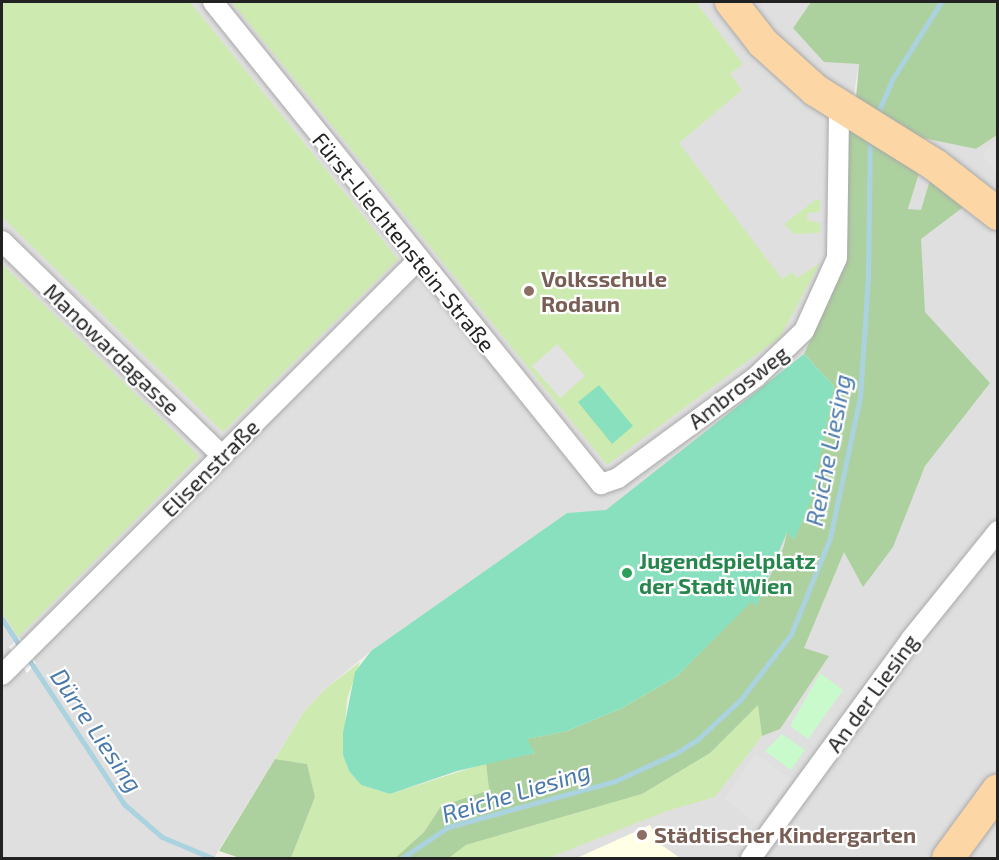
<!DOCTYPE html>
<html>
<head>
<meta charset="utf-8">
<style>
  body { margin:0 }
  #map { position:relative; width:999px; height:860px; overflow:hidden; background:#f2efe9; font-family:"Exo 2",sans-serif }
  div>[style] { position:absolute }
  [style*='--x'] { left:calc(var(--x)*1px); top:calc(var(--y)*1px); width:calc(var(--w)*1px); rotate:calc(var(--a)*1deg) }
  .residential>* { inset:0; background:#e0dfdf }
  .education>* { inset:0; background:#ffffe5 }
  .grass>* { inset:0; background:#cdebb0 }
  .forest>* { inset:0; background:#add19e }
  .park>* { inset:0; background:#c8facc }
  .pitch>* { inset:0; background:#88e0be }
  .parking>* { inset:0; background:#e2e2e2 }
  .pier>* { inset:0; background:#fff }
  .stream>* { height:5px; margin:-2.5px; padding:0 2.5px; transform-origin:2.5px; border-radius:2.5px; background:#aad3df }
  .roads { filter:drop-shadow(0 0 2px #a9a9a9) drop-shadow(0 0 2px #a9a9a9) }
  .street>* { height:20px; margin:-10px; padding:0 10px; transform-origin:10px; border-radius:10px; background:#fff }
  .primary>* { height:32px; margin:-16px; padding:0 16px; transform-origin:16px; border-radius:16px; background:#fcd6a4 }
  .dots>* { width:16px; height:16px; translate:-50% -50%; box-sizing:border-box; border:3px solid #fff; border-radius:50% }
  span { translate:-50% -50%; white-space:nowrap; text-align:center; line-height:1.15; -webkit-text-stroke:4.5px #fff; paint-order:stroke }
  .street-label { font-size:22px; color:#222 }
  .education-label { font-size:22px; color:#785e54; font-weight:700 }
  .left { translate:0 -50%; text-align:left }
  .leisure-label { font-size:22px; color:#27864d; font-weight:700 }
  .water-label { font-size:24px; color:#4a7aab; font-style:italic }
  .frame { position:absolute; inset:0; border:3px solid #222; pointer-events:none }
</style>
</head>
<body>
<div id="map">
  <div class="residential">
    <i style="clip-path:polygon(2px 2px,811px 2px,793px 28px,859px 64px,848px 129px,847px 259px,804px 354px,606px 511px,567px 513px,371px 651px,324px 690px,303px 713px,214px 858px,2px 858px)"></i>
    <i style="clip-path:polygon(997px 135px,997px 858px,449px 858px,642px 794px,908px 209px,919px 173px,918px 137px,976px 149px)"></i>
  </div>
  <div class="education">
    <i style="clip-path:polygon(650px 825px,660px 844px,680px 858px,577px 858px)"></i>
  </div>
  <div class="grass">
    <i style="clip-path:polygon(2px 2px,190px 2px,398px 259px,223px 432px,2px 217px)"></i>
    <i style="clip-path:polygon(232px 2px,696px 2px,743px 64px,730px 74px,742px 90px,679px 143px,782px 279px,792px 272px,797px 278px,820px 263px,780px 337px,607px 465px)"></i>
    <i style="clip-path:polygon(815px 200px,820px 200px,820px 212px,807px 213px,807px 220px,820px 223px,820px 233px,794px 234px,784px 224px)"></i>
    <i style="clip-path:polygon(2px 264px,199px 456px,18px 637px,2px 612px)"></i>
    <i style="clip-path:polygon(360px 662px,347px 699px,343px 755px,349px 771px,361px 785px,390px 794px,486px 763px,489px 790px,441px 806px,424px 832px,395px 858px,291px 858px,315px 797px,306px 764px,275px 759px,303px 713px,324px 690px)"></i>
    <i style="clip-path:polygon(758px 705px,762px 736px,715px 797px,667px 811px,548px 858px,449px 858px,466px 845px,642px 794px,710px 753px)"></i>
  </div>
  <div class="forest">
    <i style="clip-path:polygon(811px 2px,997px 2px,997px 135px,976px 149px,918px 137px,856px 98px,859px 64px,824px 62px,793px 28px)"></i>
    <i style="clip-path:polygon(848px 129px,919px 173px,908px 209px,921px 210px,930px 180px,966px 205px,921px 239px,925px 312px,990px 383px,925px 466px,893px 547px,863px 587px,844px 552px,804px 648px,829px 656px,780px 729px,762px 736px,758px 705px,710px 753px,642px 794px,466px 845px,449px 858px,395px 858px,424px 832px,441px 806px,489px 790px,486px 763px,535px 753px,526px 739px,567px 731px,622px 708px,677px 676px,752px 600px,756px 606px,784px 546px,787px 531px,794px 540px,834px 386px,804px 354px,847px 260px)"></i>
    <i style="clip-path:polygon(275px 759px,307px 764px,315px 797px,291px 858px,240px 858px,219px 851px)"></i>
  </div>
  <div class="park">
    <i style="clip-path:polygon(820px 673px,843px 690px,808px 739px,790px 726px)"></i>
    <i style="clip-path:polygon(782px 734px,805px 750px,791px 770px,765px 751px)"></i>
  </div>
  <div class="pitch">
    <i style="clip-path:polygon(804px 354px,834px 386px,833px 394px,811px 501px,794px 540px,787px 532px,756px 607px,752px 601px,677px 676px,622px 708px,567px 731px,527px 739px,535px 753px,457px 771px,390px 794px,361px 785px,349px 771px,343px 755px,343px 733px,355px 672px,371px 651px,567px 513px,606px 510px)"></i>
    <i style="clip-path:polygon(599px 385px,633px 426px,612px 444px,578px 402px)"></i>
  </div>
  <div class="parking">
    <i style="clip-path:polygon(750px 40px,801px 87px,803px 108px,747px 57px)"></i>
    <i style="clip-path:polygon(997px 138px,997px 174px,982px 154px)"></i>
    <i style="clip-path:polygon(557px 344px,585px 376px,560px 398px,532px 366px)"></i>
    <i style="clip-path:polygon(756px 754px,791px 779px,758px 824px,724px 799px)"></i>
  </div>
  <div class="pier">
    <i style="clip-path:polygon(19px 638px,36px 663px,27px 673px,9px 647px)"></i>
  </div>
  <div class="stream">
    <i style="--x:876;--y:117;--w:43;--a:-66.4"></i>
    <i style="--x:893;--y:78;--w:90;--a:-57.7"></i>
    <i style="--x:2;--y:619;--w:222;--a:56.6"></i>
    <i style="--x:124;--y:804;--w:50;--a:41"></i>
    <i style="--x:162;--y:837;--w:54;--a:22.8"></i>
    <i style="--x:402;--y:858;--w:55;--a:-34"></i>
    <i style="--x:448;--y:827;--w:173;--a:-15.4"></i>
    <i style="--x:615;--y:781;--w:67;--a:-24.7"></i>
    <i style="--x:676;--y:753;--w:26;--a:-32"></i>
    <i style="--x:698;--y:739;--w:59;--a:-42.9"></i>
    <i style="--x:741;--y:699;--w:82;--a:-52.4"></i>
    <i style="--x:791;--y:634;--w:104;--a:-67.9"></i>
    <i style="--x:830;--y:538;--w:144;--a:-78"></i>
    <i style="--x:860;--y:397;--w:121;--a:-86.2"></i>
    <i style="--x:868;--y:276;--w:138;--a:-89.2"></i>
  </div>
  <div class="roads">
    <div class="street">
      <i style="--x:213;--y:2;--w:619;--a:51.17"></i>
      <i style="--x:601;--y:484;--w:18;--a:-19"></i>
      <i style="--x:618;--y:478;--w:171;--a:-36.2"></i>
      <i style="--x:756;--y:377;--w:66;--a:-43.8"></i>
      <i style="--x:804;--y:331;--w:80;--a:-65.7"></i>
      <i style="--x:837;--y:258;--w:152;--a:-89.2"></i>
      <i style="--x:2;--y:241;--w:308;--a:44.3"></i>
      <i style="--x:2;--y:675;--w:588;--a:-44.93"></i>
      <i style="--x:751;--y:858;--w:271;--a:-53.8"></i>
      <i style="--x:911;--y:639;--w:139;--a:-51.1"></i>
    </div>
    <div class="primary">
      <i style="--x:731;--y:2;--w:52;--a:52"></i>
      <i style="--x:763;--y:43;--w:70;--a:42.1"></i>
      <i style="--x:815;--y:90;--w:142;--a:32"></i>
      <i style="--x:935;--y:165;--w:80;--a:37.9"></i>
      <i style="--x:948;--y:858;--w:84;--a:-53.7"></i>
    </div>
  </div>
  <div class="dots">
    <i style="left:529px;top:291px;background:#8d6e63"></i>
    <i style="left:627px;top:573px;background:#2e9e5b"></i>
    <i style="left:642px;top:835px;background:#8d6e63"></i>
  </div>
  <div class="street-label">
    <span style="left:404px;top:242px;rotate:51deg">Fürst-Liechtenstein-Straße</span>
    <span style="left:112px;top:349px;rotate:44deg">Manowardagasse</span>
    <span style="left:738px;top:387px;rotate:-38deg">Ambrosweg</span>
    <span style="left:210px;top:468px;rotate:-45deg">Elisenstraße</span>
    <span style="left:872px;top:693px;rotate:-54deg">An der Liesing</span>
  </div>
  <div class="education-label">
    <span class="left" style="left:541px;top:291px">Volksschule<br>Rodaun</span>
    <span class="left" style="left:654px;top:835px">Städtischer Kindergarten</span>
  </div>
  <div class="leisure-label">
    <span class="left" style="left:639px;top:573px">Jugendspielplatz<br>der Stadt Wien</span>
  </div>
  <div class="water-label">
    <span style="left:828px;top:450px;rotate:-79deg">Reiche Liesing</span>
    <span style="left:97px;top:730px;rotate:56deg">Dürre Liesing</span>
    <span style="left:516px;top:792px;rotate:-17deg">Reiche Liesing</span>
  </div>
  <div class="frame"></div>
</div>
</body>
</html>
